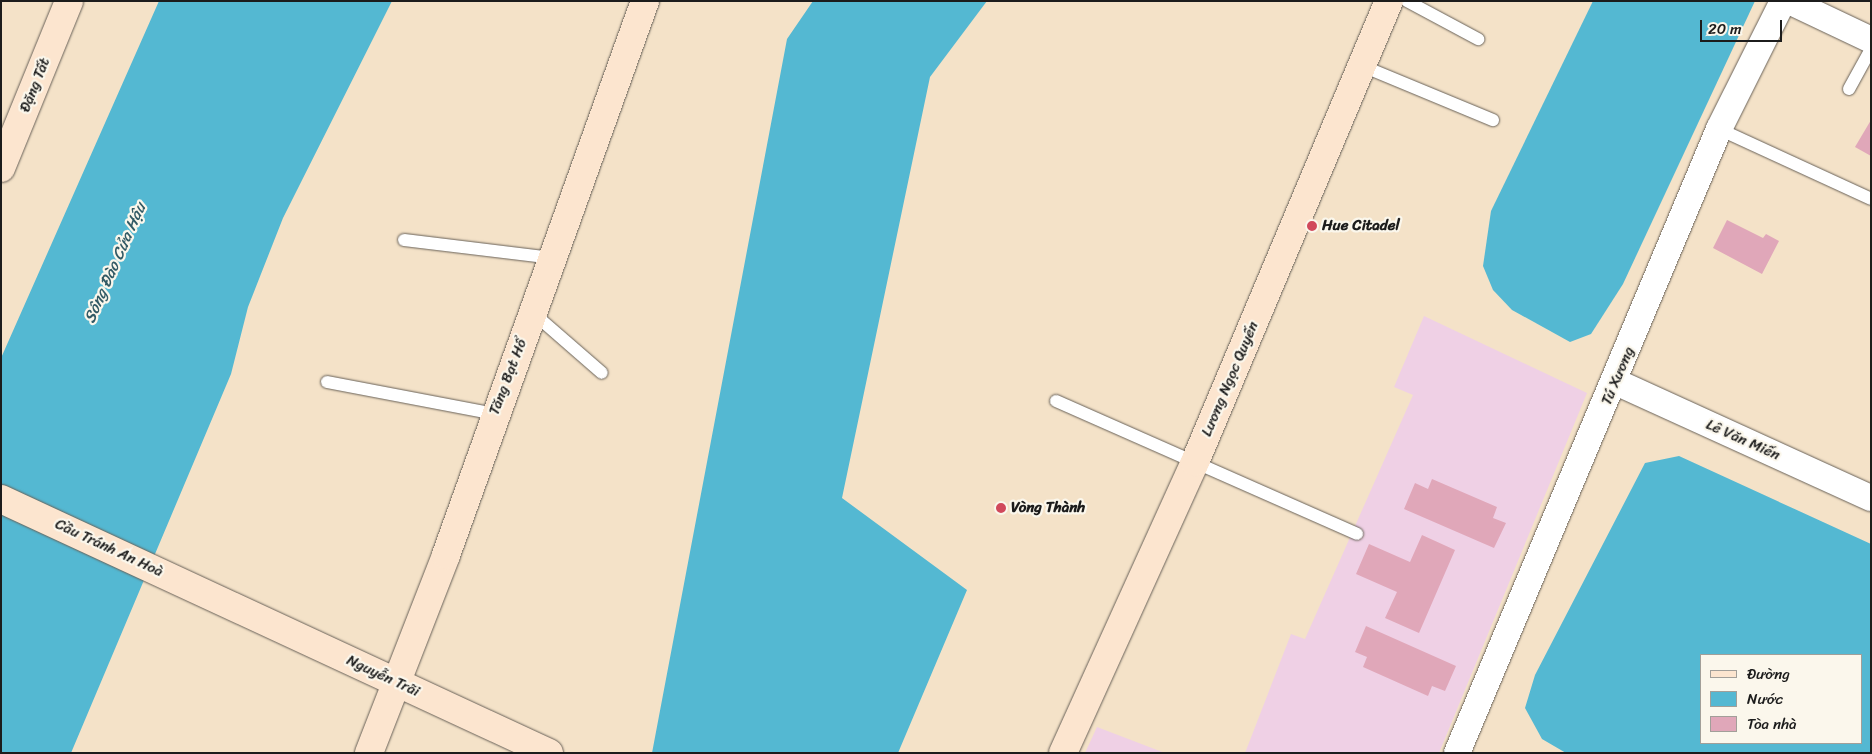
<!DOCTYPE html>
<html>
<head>
<meta charset="utf-8">
<style>
  body { margin:0 }
  #map { position:relative; width:1872px; height:754px; overflow:hidden; background:#f4e2c8; font-family:Sriracha,sans-serif }
  div>[style] { position:absolute }
  [style*='--x'] { left:calc(var(--x)*1px); top:calc(var(--y)*1px); width:calc(var(--w)*1px); rotate:calc(var(--a)*1deg) }
  .built>* { inset:0; background:#efd0e5 }
  .water>* { inset:0; background:#54b8d2 }
  .building>* { inset:0; background:#e0a7b9 }
  .roads { filter:drop-shadow(0 0 1px #686158) drop-shadow(0 0 1px #686158) }
  .lane>* { height:12px; margin:-6px; padding:0 6px; transform-origin:6px; border-radius:6px; background:#fff }
  .street>* { height:26px; margin:-13px; padding:0 13px; transform-origin:13px; border-radius:13px; background:#fff }
  .secondary>* { height:28px; margin:-14px; padding:0 14px; transform-origin:14px; border-radius:14px; background:#fce5cf }
  .dots>* { width:14px; height:14px; translate:-50% -50%; box-sizing:border-box; border:2px solid #fbf7ec; border-radius:50% }
  span { translate:-50% -50%; white-space:nowrap; text-align:center; line-height:1.15; -webkit-text-stroke:4.5px #fbf7ec; paint-order:stroke }
  .street-label { font-size:15px; color:#1c1c1c }
  .poi-label { font-size:15px; color:#1c1c1c; font-weight:700 }
  .left { translate:0 -50%; text-align:left }
  .water-label { font-size:16px; color:#325a65; font-style:italic }
  .frame { position:absolute; inset:0; border:2px solid #1c1c1c; pointer-events:none }
  .legend { position:absolute; left:1700px; top:654px; width:162px; height:90px; box-sizing:border-box; background:#fbf7ec; border:1px solid #a29f99; margin:0; padding:6px 9px; list-style:none; font-size:15px; color:#1c1c1c }
  .legend li { display:flex; align-items:center; gap:10px; height:25px }
  .legend b { width:25px; border:1px solid #a29f99 }
  .scale { position:absolute; left:1700px; top:20px; width:82px; height:22px; box-sizing:border-box; border:2px solid #1c1c1c; border-top:0; padding-left:6px; font-size:15px; line-height:18px; white-space:nowrap; color:#1c1c1c; -webkit-text-stroke:4px #fbf7ec; paint-order:stroke }
</style>
</head>
<body>
<div id="map">
  <div class="built">
    <i style="clip-path:polygon(1424px 316px,1587px 393px,1439px 753px,1245px 753px,1291px 634px,1305px 639px,1413px 395px,1394px 387px)"></i>
    <i style="clip-path:polygon(1097px 727px,1165px 753px,1085px 753px)"></i>
  </div>
  <div class="water">
    <i style="clip-path:polygon(159px 1px,392px 1px,283px 218px,248px 307px,231px 374px,71px 753px,1px 753px,1px 358px)"></i>
    <i style="clip-path:polygon(813px 1px,987px 1px,930px 77px,842px 498px,967px 590px,898px 753px,652px 753px,787px 39px)"></i>
    <i style="clip-path:polygon(1593px 1px,1755px 1px,1623px 284px,1591px 334px,1570px 342px,1512px 310px,1493px 290px,1483px 266px,1491px 211px)"></i>
    <i style="clip-path:polygon(evenodd,1679px 456px,1871px 544px,1871px 753px,1566px 753px,1542px 739px,1525px 708px,1535px 675px,1645px 463px,1679px 456px,1701px 655px,1861px 655px,1861px 743px,1701px 743px,1701px 655px)"></i>
  </div>
  <div class="building">
    <i style="clip-path:polygon(1871px 120px,1871px 156px,1855px 147px)"></i>
    <i style="clip-path:polygon(1727px 220px,1763px 238px,1766px 234px,1779px 241px,1762px 274px,1713px 248px)"></i>
    <i style="clip-path:polygon(1432px 479px,1497px 507px,1493px 518px,1506px 523px,1494px 548px,1404px 509px,1415px 483px,1428px 489px)"></i>
    <i style="clip-path:polygon(1422px 535px,1455px 550px,1419px 633px,1385px 618px,1397px 592px,1356px 574px,1369px 544px,1410px 562px)"></i>
    <i style="clip-path:polygon(1366px 626px,1456px 666px,1445px 691px,1432px 686px,1428px 696px,1363px 667px,1367px 657px,1355px 652px)"></i>
  </div>
  <div class="roads">
    <div class="lane">
      <i style="--x:1407;--y:1;--w:81;--a:28.2"></i>
      <i style="--x:1360;--y:65;--w:144;--a:22.5"></i>
      <i style="--x:1849;--y:89;--w:46;--a:-61.2"></i>
      <i style="--x:1719;--y:129;--w:167;--a:24.7"></i>
      <i style="--x:404;--y:240;--w:149;--a:6.9"></i>
      <i style="--x:533;--y:313;--w:91;--a:41"></i>
      <i style="--x:327;--y:382;--w:170;--a:10.8"></i>
      <i style="--x:1056;--y:401;--w:329;--a:23.8"></i>
    </div>
    <div class="street">
      <i style="--x:1789;--y:1;--w:91;--a:25.4"></i>
      <i style="--x:1616;--y:382;--w:280;--a:24.5"></i>
      <i style="--x:1457;--y:753;--w:677;--a:-67.22"></i>
      <i style="--x:1719;--y:129;--w:143;--a:-63.4"></i>
    </div>
    <div class="secondary">
      <i style="--x:1;--y:168;--w:180;--a:-67.8"></i>
      <i style="--x:1;--y:499;--w:604;--a:24.87"></i>
      <i style="--x:369;--y:753;--w:212;--a:-68.7"></i>
      <i style="--x:446;--y:555;--w:589;--a:-70.24"></i>
      <i style="--x:1063;--y:753;--w:320;--a:-65.6"></i>
      <i style="--x:1195;--y:462;--w:500;--a:-67.18"></i>
    </div>
  </div>
  <div class="dots">
    <i style="left:1312px;top:226px;background:#d1495b"></i>
    <i style="left:1001px;top:508px;background:#d1495b"></i>
  </div>
  <div class="street-label">
    <span style="left:35px;top:85px;rotate:-68deg">Đặng Tất</span>
    <span style="left:1618px;top:376px;rotate:-67deg">Tú Xương</span>
    <span style="left:508px;top:377px;rotate:-69deg">Tăng Bạt Hổ</span>
    <span style="left:1230px;top:379px;rotate:-67deg">Lương Ngọc Quyến</span>
    <span style="left:1743px;top:440px;rotate:24deg">Lê Văn Miến</span>
    <span style="left:109px;top:548px;rotate:25deg">Cầu Tránh An Hoà</span>
    <span style="left:383px;top:676px;rotate:25deg">Nguyễn Trãi</span>
  </div>
  <div class="poi-label">
    <span class="left" style="left:1322px;top:226px">Hue Citadel</span>
    <span class="left" style="left:1011px;top:508px">Vòng Thành</span>
  </div>
  <div class="water-label">
    <span style="left:115px;top:263px;rotate:-66deg">Sông Đào Cửa Hậu</span>
  </div>
  <div class="frame"></div>
  <ul class="legend">
  <li><b style="height:6px;background:#fce5cf"></b>Đường</li>
  <li><b style="height:14px;background:#54b8d2"></b>Nước</li>
  <li><b style="height:14px;background:#e0a7b9"></b>Tòa nhà</li>
  </ul>
  <div class="scale">20 m</div>
</div>
</body>
</html>
